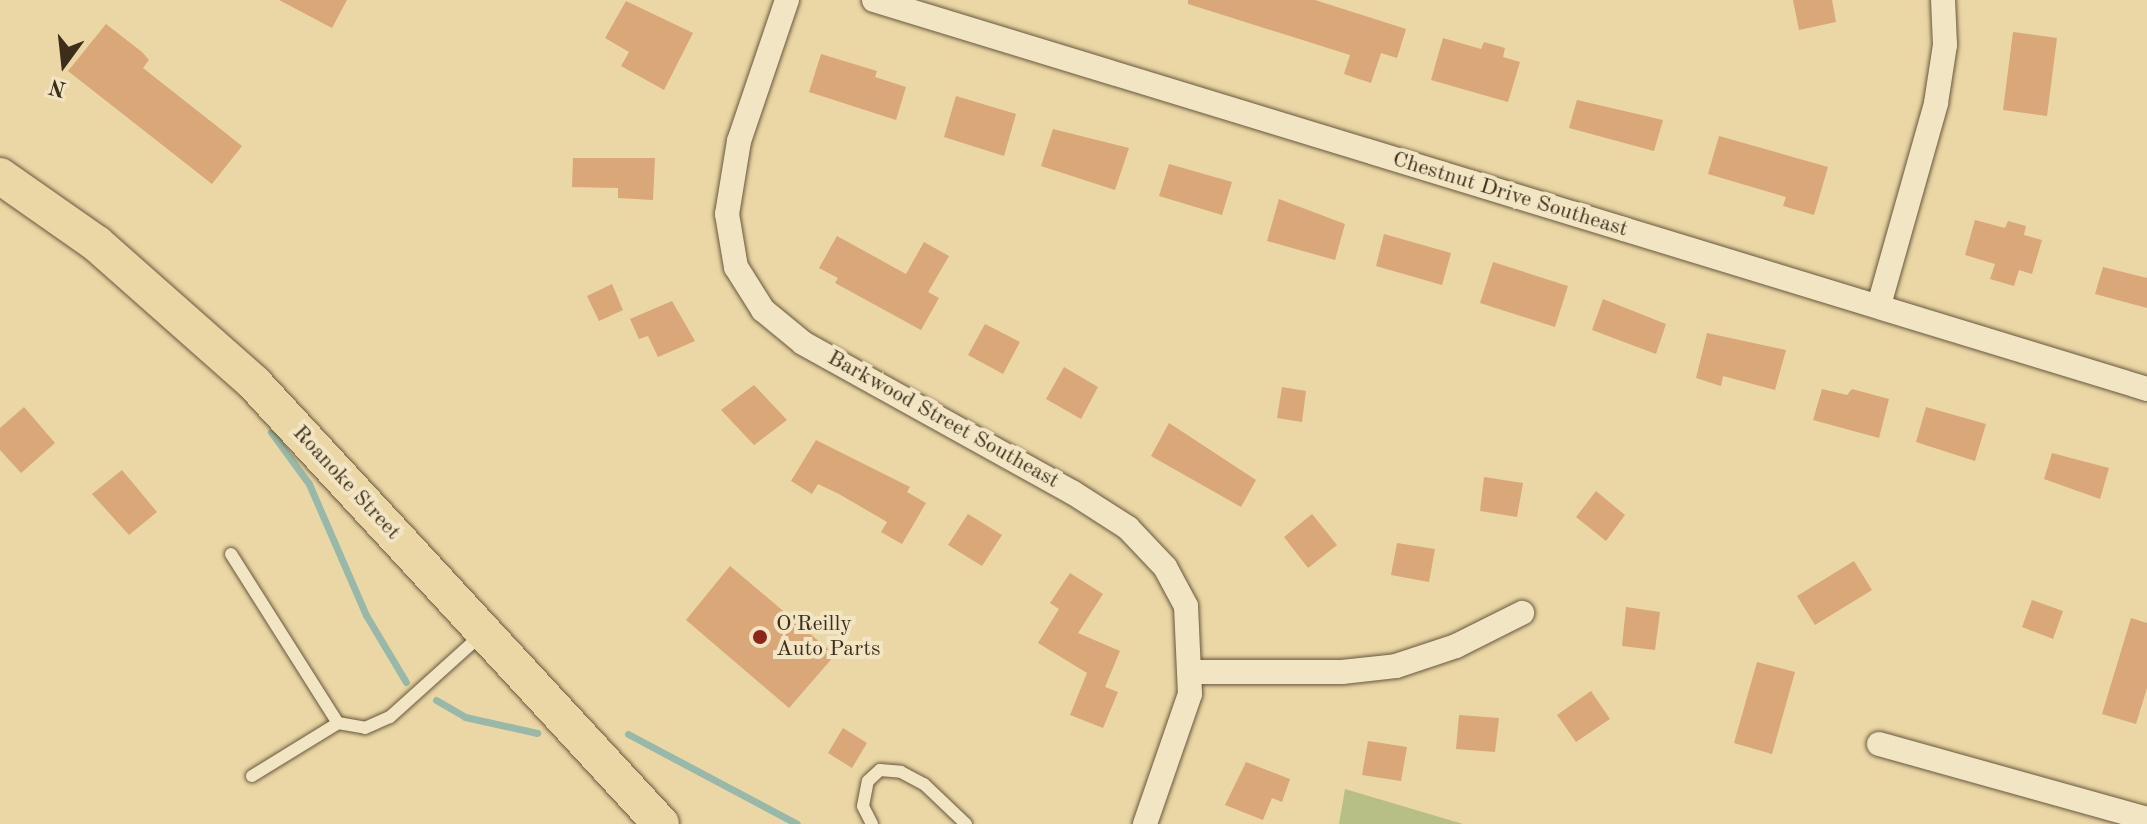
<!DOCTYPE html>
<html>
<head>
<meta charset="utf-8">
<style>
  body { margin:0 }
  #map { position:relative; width:2147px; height:824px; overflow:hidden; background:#ebd7a5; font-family:"Old Standard TT",serif }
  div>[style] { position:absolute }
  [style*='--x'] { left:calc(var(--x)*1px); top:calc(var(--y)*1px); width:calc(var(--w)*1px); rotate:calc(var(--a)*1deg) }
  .green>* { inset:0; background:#b7be86 }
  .stream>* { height:7px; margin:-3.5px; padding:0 3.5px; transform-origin:3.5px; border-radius:3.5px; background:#98b9a9 }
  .building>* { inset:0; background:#d9a778 }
  .roads { filter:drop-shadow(0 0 2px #68583e) drop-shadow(0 0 2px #68583e) }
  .service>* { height:12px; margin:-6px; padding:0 6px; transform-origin:6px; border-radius:6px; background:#f2e5c4 }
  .minor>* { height:24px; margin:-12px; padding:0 12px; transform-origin:12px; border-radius:12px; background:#f2e5c4 }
  .primary>* { height:36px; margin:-18px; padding:0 18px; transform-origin:18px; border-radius:18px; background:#ebd7a5 }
  .dots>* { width:22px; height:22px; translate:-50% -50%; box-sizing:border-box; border:4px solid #f2e5c4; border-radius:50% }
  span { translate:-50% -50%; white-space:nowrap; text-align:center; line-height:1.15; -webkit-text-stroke:8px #f2e5c4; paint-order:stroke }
  .street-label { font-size:22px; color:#3d2e1b }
  .poi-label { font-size:22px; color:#3d2e1b }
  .left { translate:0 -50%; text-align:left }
  .north { position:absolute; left:24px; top:24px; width:80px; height:80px; -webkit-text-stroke:6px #f2e5c4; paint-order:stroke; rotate:195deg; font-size:22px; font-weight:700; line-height:32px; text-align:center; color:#3d2e1b }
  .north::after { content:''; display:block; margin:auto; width:28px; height:36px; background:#3d2e1b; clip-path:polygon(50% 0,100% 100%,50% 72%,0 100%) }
</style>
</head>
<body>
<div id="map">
  <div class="green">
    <i style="clip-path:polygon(1345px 789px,1463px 824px,1339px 824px)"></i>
  </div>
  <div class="stream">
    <i style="--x:271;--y:432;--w:64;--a:53.8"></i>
    <i style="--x:309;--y:484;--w:143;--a:66.5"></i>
    <i style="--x:366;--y:615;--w:78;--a:59.2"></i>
    <i style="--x:436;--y:700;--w:34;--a:30"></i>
    <i style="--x:465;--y:717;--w:74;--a:12.5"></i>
    <i style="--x:628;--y:734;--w:191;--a:28"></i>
  </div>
  <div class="building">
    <i style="clip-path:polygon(279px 0,347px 0,332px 28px)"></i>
    <i style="clip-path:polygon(1188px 0,1315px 0,1406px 29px,1397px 58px,1381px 53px,1371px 83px,1344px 74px,1350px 55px,1188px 4px)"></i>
    <i style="clip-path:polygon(1793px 0,1832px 0,1836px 22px,1799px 30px)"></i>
    <i style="clip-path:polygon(626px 1px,693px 33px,664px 90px,621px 66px,629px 52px,605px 38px)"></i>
    <i style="clip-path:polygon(106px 24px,142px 52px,149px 60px,143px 68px,242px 146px,212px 184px,68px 71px)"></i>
    <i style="clip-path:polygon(2013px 32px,2057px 38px,2047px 116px,2003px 110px)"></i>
    <i style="clip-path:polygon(1443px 38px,1481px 49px,1484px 42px,1505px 48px,1503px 57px,1520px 62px,1508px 102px,1431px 80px)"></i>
    <i style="clip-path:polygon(821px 54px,877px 71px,875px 77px,906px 87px,896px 120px,809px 92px)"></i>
    <i style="clip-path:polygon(956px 96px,1016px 114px,1004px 156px,944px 137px)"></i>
    <i style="clip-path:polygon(1577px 100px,1663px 120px,1654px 151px,1569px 128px)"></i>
    <i style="clip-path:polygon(1053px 129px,1129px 148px,1115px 190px,1041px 166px)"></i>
    <i style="clip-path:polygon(1719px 136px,1828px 167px,1814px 215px,1783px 206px,1786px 197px,1708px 174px)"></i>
    <i style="clip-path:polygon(573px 158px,655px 158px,653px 200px,618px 198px,618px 188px,572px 187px)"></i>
    <i style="clip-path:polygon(1169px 164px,1232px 182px,1222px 215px,1159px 196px)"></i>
    <i style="clip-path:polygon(1279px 199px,1345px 224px,1335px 260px,1267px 241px)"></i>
    <i style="clip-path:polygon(1975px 220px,2005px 228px,2008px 221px,2026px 226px,2024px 235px,2042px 240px,2032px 274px,2019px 270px,2014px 286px,1990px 279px,1995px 264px,1965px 255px)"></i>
    <i style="clip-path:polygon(1384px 234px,1451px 253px,1442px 285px,1376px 266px)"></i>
    <i style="clip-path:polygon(837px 236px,906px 274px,924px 242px,949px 256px,928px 292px,939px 298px,921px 330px,835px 283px,838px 278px,819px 268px)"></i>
    <i style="clip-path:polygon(1493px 262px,1568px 286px,1555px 327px,1480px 303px)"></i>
    <i style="clip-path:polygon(2103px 267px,2147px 278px,2147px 308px,2095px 294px)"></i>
    <i style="clip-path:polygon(612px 284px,623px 310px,599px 321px,587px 296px)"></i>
    <i style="clip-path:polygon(1603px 299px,1666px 324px,1656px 354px,1592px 330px)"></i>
    <i style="clip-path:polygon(672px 301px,695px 341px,658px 357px,648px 336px,639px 339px,630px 319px)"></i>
    <i style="clip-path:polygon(985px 324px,1020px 342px,1003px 374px,968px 355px)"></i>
    <i style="clip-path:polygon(1707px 333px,1786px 350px,1775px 390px,1723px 376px,1721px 386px,1696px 378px)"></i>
    <i style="clip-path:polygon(1064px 367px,1098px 387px,1081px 419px,1046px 399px)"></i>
    <i style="clip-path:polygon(754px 385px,787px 420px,754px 445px,721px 410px)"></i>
    <i style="clip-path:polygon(1282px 387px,1306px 391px,1302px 422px,1277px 418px)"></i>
    <i style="clip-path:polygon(1822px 389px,1847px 395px,1852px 389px,1889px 399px,1879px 438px,1813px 420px)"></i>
    <i style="clip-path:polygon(24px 407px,55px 443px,21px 473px,0 450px,0 428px)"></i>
    <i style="clip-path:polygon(1926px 407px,1986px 424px,1975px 461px,1916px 442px)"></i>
    <i style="clip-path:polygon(1169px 423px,1256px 480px,1241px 507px,1151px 456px)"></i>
    <i style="clip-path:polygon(816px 440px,910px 487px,907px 492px,926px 503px,902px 544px,881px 532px,887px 522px,839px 494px,818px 484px,812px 494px,791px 481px)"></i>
    <i style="clip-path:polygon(2052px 453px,2109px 468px,2100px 499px,2044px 479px)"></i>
    <i style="clip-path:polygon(122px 470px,157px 512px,129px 535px,92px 494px)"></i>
    <i style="clip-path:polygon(1484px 477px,1523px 483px,1517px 517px,1480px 511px)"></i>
    <i style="clip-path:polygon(1596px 491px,1625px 515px,1606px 541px,1576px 517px)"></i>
    <i style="clip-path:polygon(968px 514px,1002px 535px,982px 566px,948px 545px)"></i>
    <i style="clip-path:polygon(1312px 514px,1337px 545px,1308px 568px,1284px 537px)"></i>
    <i style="clip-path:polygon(1397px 543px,1435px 549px,1429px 582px,1391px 575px)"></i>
    <i style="clip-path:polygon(1854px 561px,1872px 590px,1815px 625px,1797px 596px)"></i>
    <i style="clip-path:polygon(730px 566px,835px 655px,789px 708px,686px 620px)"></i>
    <i style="clip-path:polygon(1070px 573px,1103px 594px,1078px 633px,1120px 651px,1105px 687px,1118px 692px,1103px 728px,1070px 715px,1087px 673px,1038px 643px,1059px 609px,1050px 603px)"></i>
    <i style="clip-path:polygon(2032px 600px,2063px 611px,2053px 639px,2022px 627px)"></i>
    <i style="clip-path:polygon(1626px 607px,1660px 612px,1655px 650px,1622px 646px)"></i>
    <i style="clip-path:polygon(2131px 618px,2147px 623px,2147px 688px,2136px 724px,2102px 714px)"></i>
    <i style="clip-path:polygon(1757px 662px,1795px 672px,1772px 754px,1734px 743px)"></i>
    <i style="clip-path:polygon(1591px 691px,1610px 719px,1576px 742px,1557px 715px)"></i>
    <i style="clip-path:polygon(1459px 715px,1499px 718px,1495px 752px,1456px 749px)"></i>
    <i style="clip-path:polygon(843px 728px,867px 743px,852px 768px,828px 753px)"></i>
    <i style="clip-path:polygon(1368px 741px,1407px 747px,1401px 781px,1362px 775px)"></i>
    <i style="clip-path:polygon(1246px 762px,1290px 779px,1282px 802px,1272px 798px,1263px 820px,1225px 805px)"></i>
  </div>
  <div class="roads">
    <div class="service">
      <i style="--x:231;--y:554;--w:200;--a:57.7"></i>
      <i style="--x:252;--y:776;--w:101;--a:-31.6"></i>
      <i style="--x:338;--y:723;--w:27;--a:10"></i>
      <i style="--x:365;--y:728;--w:27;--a:-24"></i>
      <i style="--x:390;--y:717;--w:121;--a:-42"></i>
      <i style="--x:872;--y:824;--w:20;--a:-117"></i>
      <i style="--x:863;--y:806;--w:25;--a:-79"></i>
      <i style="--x:868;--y:781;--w:16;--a:-43"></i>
      <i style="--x:880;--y:770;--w:21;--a:5"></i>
      <i style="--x:901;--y:772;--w:26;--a:28"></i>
      <i style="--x:924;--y:784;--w:58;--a:43.6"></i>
    </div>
    <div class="minor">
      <i style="--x:787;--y:0;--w:149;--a:108.8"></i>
      <i style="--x:739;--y:141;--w:74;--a:99.3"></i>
      <i style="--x:727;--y:214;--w:54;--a:80.4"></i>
      <i style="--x:736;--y:267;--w:51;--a:57.9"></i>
      <i style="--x:763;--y:310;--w:52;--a:39.5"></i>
      <i style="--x:803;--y:343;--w:308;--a:29"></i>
      <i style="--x:1072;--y:492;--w:67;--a:32.7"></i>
      <i style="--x:1128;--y:528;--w:54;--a:46.5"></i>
      <i style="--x:1165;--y:567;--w:44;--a:61.7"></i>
      <i style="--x:1186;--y:606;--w:88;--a:87.4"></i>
      <i style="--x:1190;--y:694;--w:138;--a:109.1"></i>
      <i style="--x:874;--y:0;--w:1331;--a:16.99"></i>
      <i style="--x:1879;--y:305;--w:210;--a:-74.2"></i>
      <i style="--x:1936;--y:103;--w:59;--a:-81.2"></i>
      <i style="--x:1945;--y:45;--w:45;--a:-92.5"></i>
      <i style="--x:1191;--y:672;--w:151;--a:0"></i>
      <i style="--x:1342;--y:672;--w:54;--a:-6.3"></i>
      <i style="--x:1396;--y:666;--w:63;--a:-18.4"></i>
      <i style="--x:1456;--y:646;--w:74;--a:-26.6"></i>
      <i style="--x:1879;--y:744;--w:278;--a:15.6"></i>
    </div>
    <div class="primary">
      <i style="--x:0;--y:176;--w:118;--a:35"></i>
      <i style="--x:97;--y:244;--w:210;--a:41.5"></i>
      <i style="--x:254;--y:383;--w:600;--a:47.3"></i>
    </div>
  </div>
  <div class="dots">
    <i style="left:760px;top:637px;background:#8f2418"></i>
  </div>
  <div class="street-label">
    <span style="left:1510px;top:195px;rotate:17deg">Chestnut Drive Southeast</span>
    <span style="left:943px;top:420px;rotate:29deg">Barkwood Street Southeast</span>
    <span style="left:346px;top:483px;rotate:47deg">Roanoke Street</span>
  </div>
  <div class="poi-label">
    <span class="left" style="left:776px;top:637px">O'Reilly<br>Auto Parts</span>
  </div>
  <div class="north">N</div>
</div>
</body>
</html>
